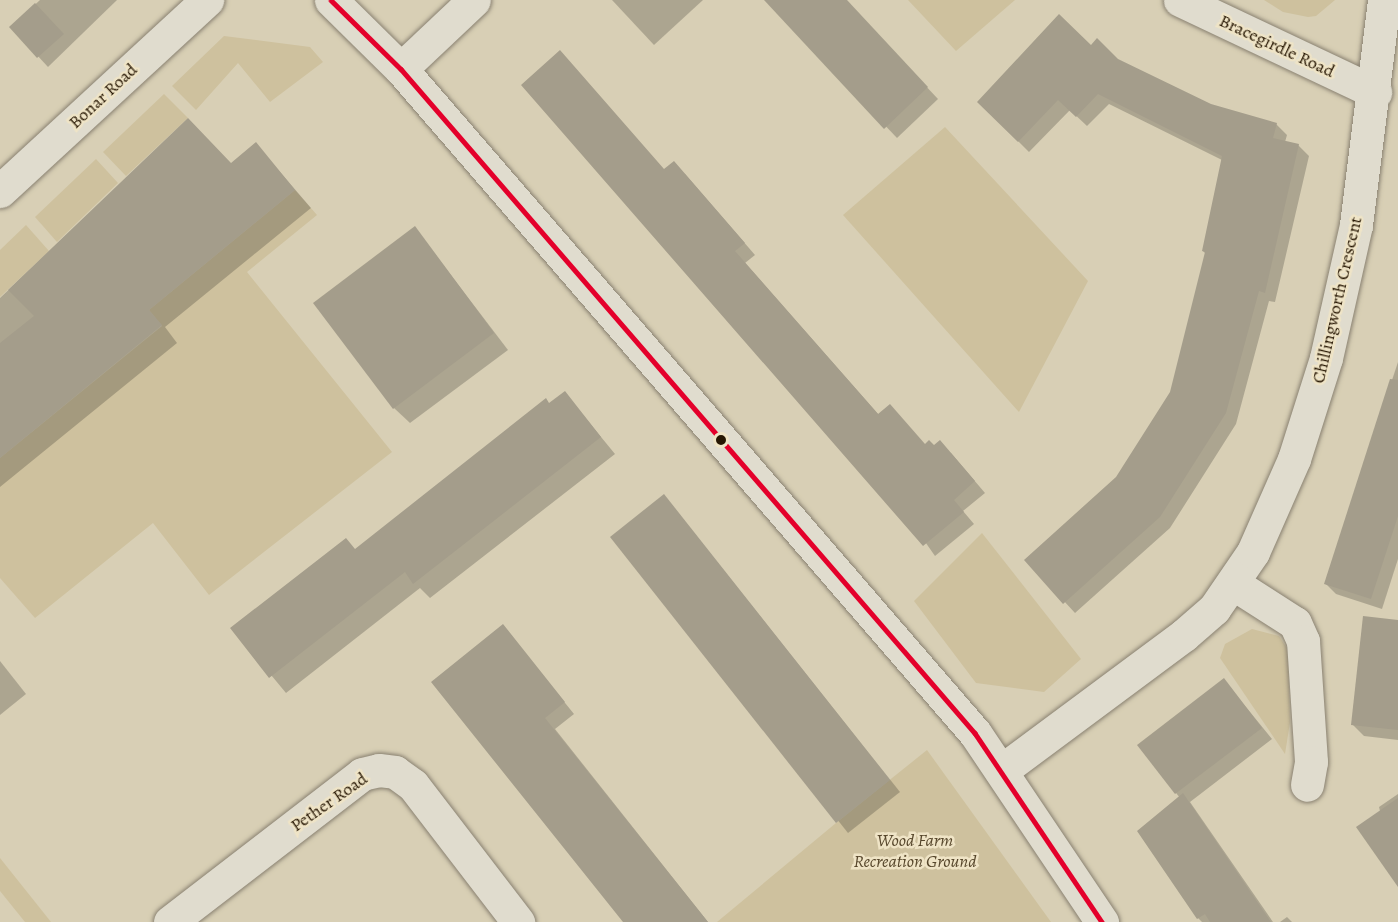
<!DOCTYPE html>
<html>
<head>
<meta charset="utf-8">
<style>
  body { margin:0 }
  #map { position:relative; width:1398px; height:922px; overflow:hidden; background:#d8cfb5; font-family:Alegreya,serif }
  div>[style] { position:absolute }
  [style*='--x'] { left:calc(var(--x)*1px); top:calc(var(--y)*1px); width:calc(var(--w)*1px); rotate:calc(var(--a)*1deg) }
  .green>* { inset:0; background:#cec19e }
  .shadow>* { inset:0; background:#0003 }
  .building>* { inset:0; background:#a49d8b }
  .roads { filter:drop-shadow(0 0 2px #898171) drop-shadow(0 0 2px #898171) }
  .minor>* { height:33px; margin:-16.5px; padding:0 16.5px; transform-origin:16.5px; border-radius:16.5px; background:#e0dcce }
  .bus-1>* { height:4.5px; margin:-2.25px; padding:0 2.25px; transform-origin:2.25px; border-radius:2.25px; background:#e4002b }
  .dots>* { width:16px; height:16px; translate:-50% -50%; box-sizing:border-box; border:3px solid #efe4c6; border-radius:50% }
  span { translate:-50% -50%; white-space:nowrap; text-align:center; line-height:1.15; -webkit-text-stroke:5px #efe4c6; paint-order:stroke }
  .street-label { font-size:18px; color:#261602 }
  .park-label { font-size:18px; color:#56462b; font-style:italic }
</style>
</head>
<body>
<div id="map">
  <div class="green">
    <i style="clip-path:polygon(908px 0,1015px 0,956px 51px)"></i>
    <i style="clip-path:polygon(1264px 0,1335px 0,1316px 16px,1308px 17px,1283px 12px)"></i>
    <i style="clip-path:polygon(224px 36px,310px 47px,323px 62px,270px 102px,238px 63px,196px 110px,172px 86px)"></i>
    <i style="clip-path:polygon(164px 94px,188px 118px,126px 176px,103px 152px)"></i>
    <i style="clip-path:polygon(945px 127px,1088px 281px,1019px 412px,843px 215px)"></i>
    <i style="clip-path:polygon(96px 159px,118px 183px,57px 242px,35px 217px)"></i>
    <i style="clip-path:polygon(295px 190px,317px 215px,247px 272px,392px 452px,209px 595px,153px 523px,35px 618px,0 578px,0 458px,162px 326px,149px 310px)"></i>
    <i style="clip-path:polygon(26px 225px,49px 251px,0 297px,0 250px)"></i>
    <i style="clip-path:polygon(982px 533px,1081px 659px,1044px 692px,976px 683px,914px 601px)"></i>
    <i style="clip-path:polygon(1252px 629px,1279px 636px,1288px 650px,1290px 722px,1285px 754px,1220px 658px,1225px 644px)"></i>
    <i style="clip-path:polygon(927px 750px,1051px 922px,717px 922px,836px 823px)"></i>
    <i style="clip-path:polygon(0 858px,51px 922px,25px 922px,0 891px)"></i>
  </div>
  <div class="shadow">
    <i style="clip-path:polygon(40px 0,117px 0,48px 67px,11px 27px)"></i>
    <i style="clip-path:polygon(612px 0,703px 0,654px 45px)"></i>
    <i style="clip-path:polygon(766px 0,845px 0,938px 99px,897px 138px)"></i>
    <i style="clip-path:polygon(1091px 47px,1210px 106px,1276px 124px,1287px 135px,1285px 142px,1298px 145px,1309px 156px,1275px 302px,1269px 301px,1236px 424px,1170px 528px,1075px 613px,1026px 560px,1117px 478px,1171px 392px,1206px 254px,1203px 251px,1222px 160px,1109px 104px,1087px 126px,1070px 110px,1029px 152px,979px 102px)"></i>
    <i style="clip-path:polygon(188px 120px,231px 164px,256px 144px,311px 208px,165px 327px,177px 343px,0 487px,0 298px)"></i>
    <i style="clip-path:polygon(665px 171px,685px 174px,755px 255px,745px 263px,879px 415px,925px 446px,951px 453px,985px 493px,963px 511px,974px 524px,935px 556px)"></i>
    <i style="clip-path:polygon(415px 228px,508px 350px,410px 423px,394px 408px)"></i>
    <i style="clip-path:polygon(1398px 362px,1398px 559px,1382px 609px,1336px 594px,1325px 583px)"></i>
    <i style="clip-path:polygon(565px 393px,615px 454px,430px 598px,420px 588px,286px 693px,232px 628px,356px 550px)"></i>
    <i style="clip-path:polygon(670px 503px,900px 792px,848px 833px,613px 537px)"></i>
    <i style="clip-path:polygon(1398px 621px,1398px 740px,1364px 736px,1353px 725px)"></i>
    <i style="clip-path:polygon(503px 626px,574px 714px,555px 729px,708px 922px,625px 922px)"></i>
    <i style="clip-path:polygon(0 661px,26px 694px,0 715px)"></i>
    <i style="clip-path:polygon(1224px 680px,1272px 739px,1190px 802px,1273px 922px,1202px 922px,1198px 918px,1180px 798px,1139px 746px)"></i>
    <i style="clip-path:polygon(1398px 794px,1398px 883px,1379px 807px)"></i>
    <i style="clip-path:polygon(1287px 917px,1292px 922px,1280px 922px)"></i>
  </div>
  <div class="building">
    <i style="clip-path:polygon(764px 0,847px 0,928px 87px,884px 129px)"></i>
    <i style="clip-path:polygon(35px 3px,64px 34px,37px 58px,9px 27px)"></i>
    <i style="clip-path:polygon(1059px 14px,1091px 45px,1097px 38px,1118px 59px,1211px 104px,1277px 123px,1273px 138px,1299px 144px,1265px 293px,1259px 291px,1226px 413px,1160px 517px,1063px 604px,1024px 560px,1116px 477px,1170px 392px,1205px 252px,1202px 251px,1222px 156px,1098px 94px,1076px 117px,1058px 100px,1018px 142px,977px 102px)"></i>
    <i style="clip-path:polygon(560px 50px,664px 169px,674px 161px,745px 243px,735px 251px,878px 414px,890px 404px,925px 444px,929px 440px,934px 445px,940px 440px,975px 481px,954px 500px,964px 512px,923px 546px,521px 85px)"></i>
    <i style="clip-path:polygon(188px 118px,231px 163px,256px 142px,295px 190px,149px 310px,162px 325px,0 458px,0 343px,34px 316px,8px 290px)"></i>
    <i style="clip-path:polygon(415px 226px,494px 333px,393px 409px,313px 303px)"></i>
    <i style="clip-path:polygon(1390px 379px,1398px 380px,1398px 516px,1371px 599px,1324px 584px)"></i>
    <i style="clip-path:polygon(565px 391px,601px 437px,413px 584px,405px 572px,269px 678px,230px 628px,346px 538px,355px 549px,546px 398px,549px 403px)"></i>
    <i style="clip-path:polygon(664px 494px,890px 780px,836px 823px,610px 537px)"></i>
    <i style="clip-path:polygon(1363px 616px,1398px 620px,1398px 730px,1351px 725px)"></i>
    <i style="clip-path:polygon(503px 624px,565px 702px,545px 718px,708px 922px,623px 922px,431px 682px)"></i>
    <i style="clip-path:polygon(1224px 678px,1262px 728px,1175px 794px,1137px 745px)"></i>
    <i style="clip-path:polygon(1183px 793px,1271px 922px,1210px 922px,1205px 914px,1197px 919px,1137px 831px)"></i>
    <i style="clip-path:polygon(1398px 798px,1398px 887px,1356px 827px)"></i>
  </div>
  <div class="roads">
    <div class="minor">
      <i style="--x:331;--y:0;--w:98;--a:44.6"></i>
      <i style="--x:401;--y:69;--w:878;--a:49.16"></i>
      <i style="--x:975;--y:733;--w:228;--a:56.1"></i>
      <i style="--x:1180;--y:0;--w:216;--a:25.3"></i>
      <i style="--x:401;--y:69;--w:100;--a:-43.4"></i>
      <i style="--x:0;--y:191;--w:282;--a:-42.7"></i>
      <i style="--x:1234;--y:584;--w:72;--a:32.6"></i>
      <i style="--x:1295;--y:623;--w:20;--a:66"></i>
      <i style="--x:1303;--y:641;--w:121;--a:86.2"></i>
      <i style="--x:1311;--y:762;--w:23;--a:100"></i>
      <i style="--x:1001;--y:771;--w:228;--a:-36.6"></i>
      <i style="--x:1184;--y:635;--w:40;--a:-41"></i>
      <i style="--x:1214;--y:609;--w:69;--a:-55.6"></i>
      <i style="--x:1253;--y:552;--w:102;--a:-66.2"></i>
      <i style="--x:1294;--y:459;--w:106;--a:-72.4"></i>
      <i style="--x:1326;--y:358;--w:136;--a:-77.3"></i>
      <i style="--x:1356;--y:225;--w:227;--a:-82.9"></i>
      <i style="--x:170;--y:922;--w:242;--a:-37.6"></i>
      <i style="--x:362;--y:774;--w:17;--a:-13"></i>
      <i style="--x:379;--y:770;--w:16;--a:7"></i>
      <i style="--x:395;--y:772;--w:22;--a:36"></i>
      <i style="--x:413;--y:785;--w:173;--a:52.5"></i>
    </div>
  </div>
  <div class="bus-1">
    <i style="--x:331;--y:0;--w:98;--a:44.6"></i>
    <i style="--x:401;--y:69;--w:878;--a:49.16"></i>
    <i style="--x:975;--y:733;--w:228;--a:56.1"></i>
  </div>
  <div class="dots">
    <i style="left:721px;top:440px;background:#261602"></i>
  </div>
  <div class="street-label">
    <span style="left:1277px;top:46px;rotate:25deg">Bracegirdle Road</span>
    <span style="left:103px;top:96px;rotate:-43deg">Bonar Road</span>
    <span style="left:1337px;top:300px;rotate:-77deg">Chillingworth Crescent</span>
    <span style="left:329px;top:802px;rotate:-35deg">Pether Road</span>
  </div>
  <div class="park-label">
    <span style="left:915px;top:851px">Wood Farm<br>Recreation Ground</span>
  </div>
</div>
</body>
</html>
